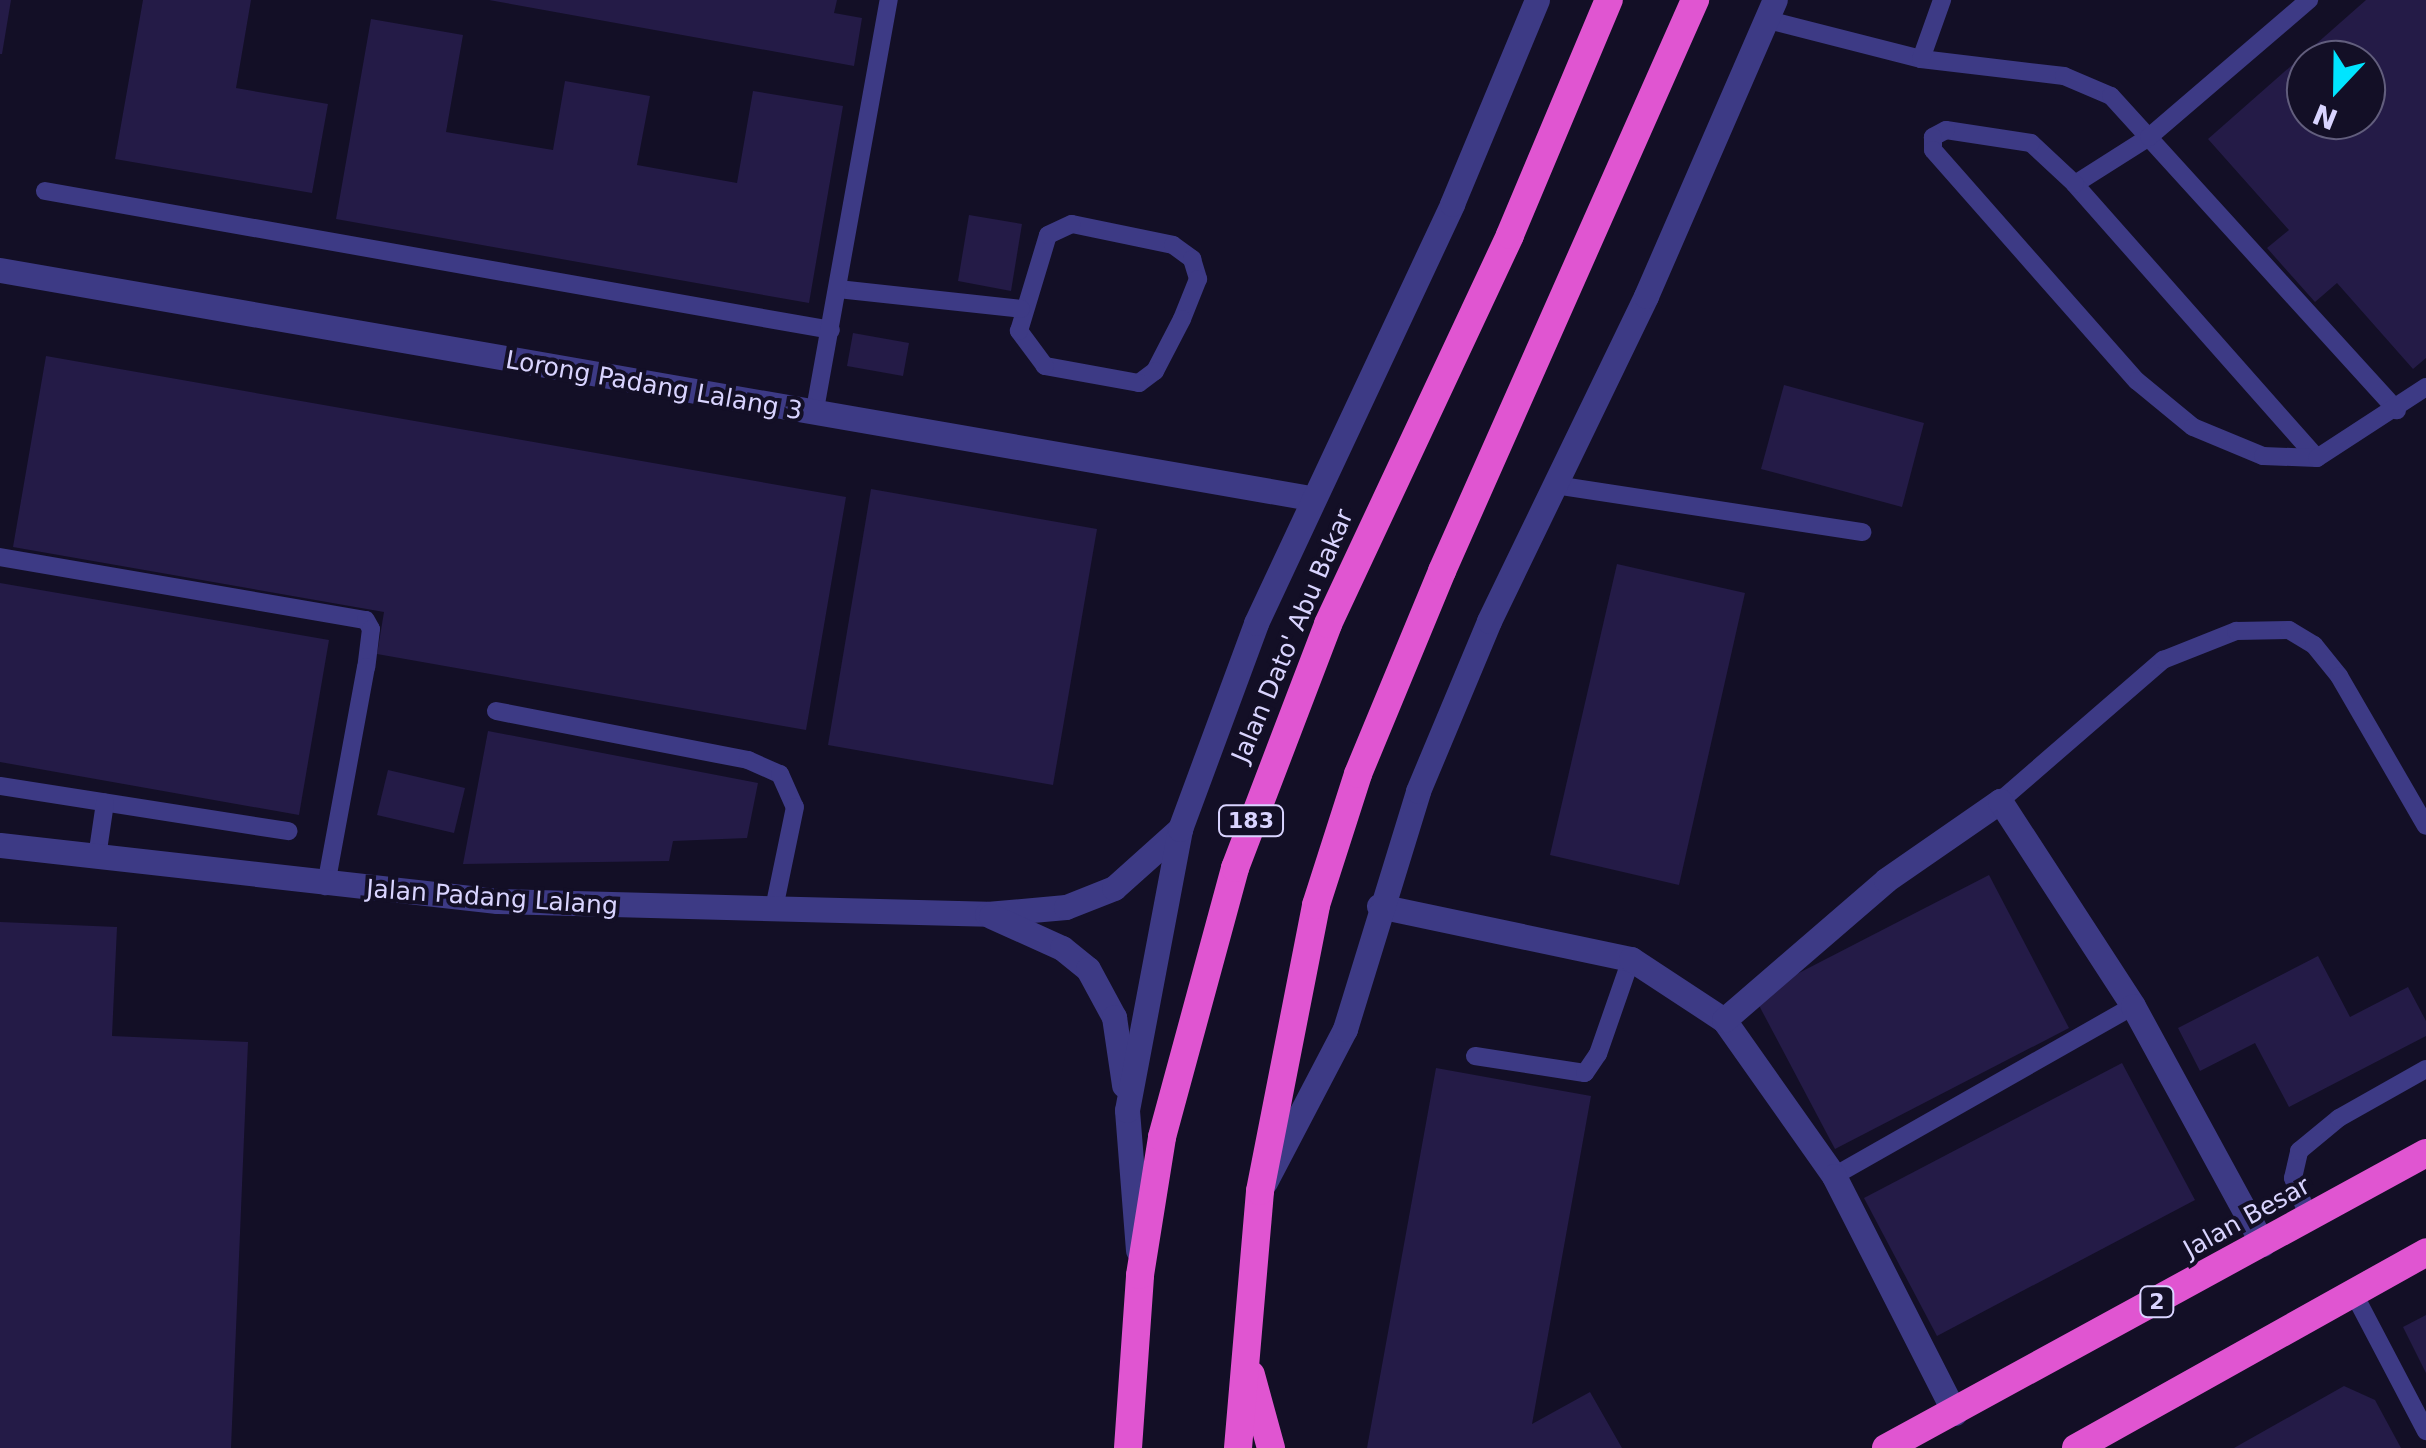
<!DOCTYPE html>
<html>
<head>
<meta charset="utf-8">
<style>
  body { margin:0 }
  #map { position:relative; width:2426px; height:1448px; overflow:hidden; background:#130f26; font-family:"DejaVu Sans",sans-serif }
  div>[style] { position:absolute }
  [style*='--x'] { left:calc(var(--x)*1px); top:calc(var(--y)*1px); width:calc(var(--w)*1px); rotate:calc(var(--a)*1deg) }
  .building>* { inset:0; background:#241b47 }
  .service>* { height:18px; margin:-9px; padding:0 9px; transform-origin:9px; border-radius:9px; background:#3d3a85 }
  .minor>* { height:25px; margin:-12.5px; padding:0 12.5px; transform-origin:12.5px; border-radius:12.5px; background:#3d3a85 }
  .tertiary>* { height:25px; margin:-12.5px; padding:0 12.5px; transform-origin:12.5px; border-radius:12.5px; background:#3d3a85 }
  .trunk>* { height:28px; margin:-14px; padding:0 14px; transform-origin:14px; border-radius:14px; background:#e055d1 }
  span { translate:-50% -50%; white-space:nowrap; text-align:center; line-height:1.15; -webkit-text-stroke:8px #130f26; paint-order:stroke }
  .shield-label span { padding:2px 8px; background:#130f26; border:2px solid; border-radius:8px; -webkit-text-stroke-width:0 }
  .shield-label { font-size:22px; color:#d9d4ff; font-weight:700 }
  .street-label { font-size:25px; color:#d9d4ff }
  .north { position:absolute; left:2286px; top:40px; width:100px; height:100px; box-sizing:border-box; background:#130f26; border:2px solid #625e7d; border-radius:50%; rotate:202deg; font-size:28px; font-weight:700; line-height:40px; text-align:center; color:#d9d4ff }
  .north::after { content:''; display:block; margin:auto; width:35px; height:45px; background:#00e5ff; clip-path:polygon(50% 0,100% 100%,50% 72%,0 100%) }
</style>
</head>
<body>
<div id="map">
  <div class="building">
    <i style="clip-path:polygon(0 0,11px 0,2px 54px,0 54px)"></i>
    <i style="clip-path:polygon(143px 0,251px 0,236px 88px,328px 104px,312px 193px,115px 159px)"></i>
    <i style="clip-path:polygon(489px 0,837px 0,834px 13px,862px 18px,854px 66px)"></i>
    <i style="clip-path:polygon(evenodd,2366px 0,2426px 0,2426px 358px,2413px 369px,2337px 283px,2315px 302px,2267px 248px,2289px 230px,2208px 139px,2366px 0,2306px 60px,2366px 60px,2366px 120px,2306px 120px,2306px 60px)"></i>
    <i style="clip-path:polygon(371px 19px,463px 35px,446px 132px,553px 150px,565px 81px,650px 96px,637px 165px,737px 183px,753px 91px,843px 106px,809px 303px,336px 219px)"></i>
    <i style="clip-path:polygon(969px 215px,1022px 224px,1011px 291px,958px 281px)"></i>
    <i style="clip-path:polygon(853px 333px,909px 343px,903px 376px,847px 366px)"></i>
    <i style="clip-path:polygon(46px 356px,846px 497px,806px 730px,377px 654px,384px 612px,13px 547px)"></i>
    <i style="clip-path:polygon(1784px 385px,1924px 423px,1902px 507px,1761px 469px)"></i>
    <i style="clip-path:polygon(871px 489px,1097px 529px,1053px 785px,828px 745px)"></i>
    <i style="clip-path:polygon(1617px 564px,1745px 593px,1679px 885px,1550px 855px)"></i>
    <i style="clip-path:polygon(0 583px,329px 640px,299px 815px,0 762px)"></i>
    <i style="clip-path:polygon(488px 731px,758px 783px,747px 838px,673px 841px,669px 861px,463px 864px)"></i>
    <i style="clip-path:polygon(388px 770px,465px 788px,454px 833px,377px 815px)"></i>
    <i style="clip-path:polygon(1989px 875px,2069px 1028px,1835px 1149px,1754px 996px)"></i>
    <i style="clip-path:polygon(0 922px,117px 927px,112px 1036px,248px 1042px,231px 1448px,0 1448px)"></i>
    <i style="clip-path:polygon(2318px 956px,2350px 1017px,2408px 987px,2426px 1021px,2426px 1036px,2289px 1107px,2255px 1043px,2200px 1071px,2178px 1028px)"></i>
    <i style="clip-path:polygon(2122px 1063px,2195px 1200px,1937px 1336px,1864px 1198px)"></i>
    <i style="clip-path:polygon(1436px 1068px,1591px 1096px,1532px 1424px,1590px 1392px,1622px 1448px,1367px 1448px)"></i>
    <i style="clip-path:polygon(2426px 1315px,2426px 1373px,2403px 1327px)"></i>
    <i style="clip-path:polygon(2344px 1386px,2375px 1400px,2401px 1448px,2234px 1448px)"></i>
  </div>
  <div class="service">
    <i style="--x:1768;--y:20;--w:158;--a:14.3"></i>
    <i style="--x:1921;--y:59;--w:144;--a:6.8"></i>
    <i style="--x:2064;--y:76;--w:51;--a:23.1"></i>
    <i style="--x:2111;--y:96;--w:425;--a:47.7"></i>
    <i style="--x:1921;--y:59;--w:63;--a:-70.4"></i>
    <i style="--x:2075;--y:184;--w:88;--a:-32.4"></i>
    <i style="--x:2149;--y:137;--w:211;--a:-40.6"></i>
    <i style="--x:45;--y:191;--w:798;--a:10.03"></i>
    <i style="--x:1072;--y:224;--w:103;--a:11.7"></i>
    <i style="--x:1173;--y:245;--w:24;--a:36"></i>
    <i style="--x:1192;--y:259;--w:21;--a:73"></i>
    <i style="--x:1198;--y:279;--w:43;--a:111.8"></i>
    <i style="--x:1182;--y:319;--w:59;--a:117.4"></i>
    <i style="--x:1155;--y:371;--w:20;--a:143"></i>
    <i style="--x:1139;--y:383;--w:96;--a:-169.7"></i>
    <i style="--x:1045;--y:366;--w:44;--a:-126.6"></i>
    <i style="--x:1019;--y:331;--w:100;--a:-73.2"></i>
    <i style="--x:1048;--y:235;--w:26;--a:-25"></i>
    <i style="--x:838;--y:289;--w:184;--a:6.2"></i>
    <i style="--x:814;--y:415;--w:422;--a:-79.8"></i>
    <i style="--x:2317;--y:458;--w:366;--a:-131.5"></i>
    <i style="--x:2075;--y:184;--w:60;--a:-137"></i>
    <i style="--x:2031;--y:143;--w:86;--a:-171.3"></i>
    <i style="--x:1946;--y:130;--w:15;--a:152"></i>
    <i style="--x:1933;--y:137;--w:13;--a:90"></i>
    <i style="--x:1933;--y:150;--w:308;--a:48.6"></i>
    <i style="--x:2137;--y:381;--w:72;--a:39.4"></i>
    <i style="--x:2193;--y:427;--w:76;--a:22.5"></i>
    <i style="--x:2263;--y:456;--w:54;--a:2.1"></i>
    <i style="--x:2317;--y:458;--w:130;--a:-33.1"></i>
    <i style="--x:1555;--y:485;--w:311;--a:8.7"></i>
    <i style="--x:0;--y:557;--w:371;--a:9.8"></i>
    <i style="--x:366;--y:620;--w:10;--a:61"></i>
    <i style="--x:371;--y:629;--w:38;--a:97"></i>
    <i style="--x:366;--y:667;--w:223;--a:100.4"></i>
    <i style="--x:496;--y:711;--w:257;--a:11"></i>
    <i style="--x:748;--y:760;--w:35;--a:24"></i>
    <i style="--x:780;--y:774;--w:36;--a:66"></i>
    <i style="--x:795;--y:807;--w:103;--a:101.7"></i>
    <i style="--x:0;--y:786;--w:292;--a:8.9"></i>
    <i style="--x:2000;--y:801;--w:216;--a:-40.9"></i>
    <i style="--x:2163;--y:660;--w:79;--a:-21.7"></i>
    <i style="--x:2236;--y:631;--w:53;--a:-1.1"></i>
    <i style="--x:2289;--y:630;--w:29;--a:31"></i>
    <i style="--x:2314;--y:645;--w:40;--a:51"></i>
    <i style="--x:2339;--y:676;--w:173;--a:59.9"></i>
    <i style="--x:97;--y:857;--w:55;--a:-81.6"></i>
    <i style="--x:1475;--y:1056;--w:111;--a:8.8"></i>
    <i style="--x:1585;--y:1073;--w:23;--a:-56"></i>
    <i style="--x:1598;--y:1054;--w:101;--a:-70.8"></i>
    <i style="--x:1834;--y:1176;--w:344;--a:-29.6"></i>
    <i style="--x:2309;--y:1218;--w:43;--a:-111.8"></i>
    <i style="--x:2293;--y:1178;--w:28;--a:-77"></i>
    <i style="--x:2299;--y:1151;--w:52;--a:-39.5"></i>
    <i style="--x:2339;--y:1118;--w:100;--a:-29.4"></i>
    <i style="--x:2354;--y:1294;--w:155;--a:62.3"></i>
  </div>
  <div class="minor">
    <i style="--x:0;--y:270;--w:1330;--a:9.87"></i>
    <i style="--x:1379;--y:906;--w:258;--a:11.9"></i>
    <i style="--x:1631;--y:959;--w:111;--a:33.3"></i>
    <i style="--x:1724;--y:1020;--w:191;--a:54.8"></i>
    <i style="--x:1834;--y:1176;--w:266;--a:63"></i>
    <i style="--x:1724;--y:1020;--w:214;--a:-40.8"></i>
    <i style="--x:1886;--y:880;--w:139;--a:-34.7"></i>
    <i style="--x:2000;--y:801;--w:244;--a:57"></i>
    <i style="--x:2133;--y:1006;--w:271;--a:61.4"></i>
  </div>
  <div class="tertiary">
    <i style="--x:0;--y:845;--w:500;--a:6.43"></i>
    <i style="--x:497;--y:901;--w:490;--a:1.5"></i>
    <i style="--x:987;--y:914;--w:79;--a:-5.1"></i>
    <i style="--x:1066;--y:907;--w:52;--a:-21.6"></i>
    <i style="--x:1114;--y:888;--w:89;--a:-41.8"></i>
    <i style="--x:991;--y:916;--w:78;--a:24.3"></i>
    <i style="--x:1062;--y:948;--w:33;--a:39"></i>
    <i style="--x:1088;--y:969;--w:55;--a:61.6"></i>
    <i style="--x:1114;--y:1017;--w:69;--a:81.6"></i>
    <i style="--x:1265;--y:1182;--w:173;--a:-62.4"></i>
    <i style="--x:1345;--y:1029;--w:249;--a:-72.9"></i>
    <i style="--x:1418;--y:791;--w:184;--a:-67.3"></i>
    <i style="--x:1489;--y:621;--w:361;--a:-64.2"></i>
    <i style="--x:1646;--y:296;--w:323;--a:-66.5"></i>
    <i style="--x:1138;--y:1250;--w:140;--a:-94.5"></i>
    <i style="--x:1127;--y:1110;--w:286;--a:-79.3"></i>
    <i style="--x:1180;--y:829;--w:220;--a:-69.7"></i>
    <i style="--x:1256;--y:623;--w:463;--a:-64.9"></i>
    <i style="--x:1452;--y:204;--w:221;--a:-67.4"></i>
  </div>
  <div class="trunk">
    <i style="--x:1251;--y:1375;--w:76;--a:74.7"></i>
    <i style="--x:1128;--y:1448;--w:173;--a:-86"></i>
    <i style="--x:1140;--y:1275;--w:140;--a:-80.9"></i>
    <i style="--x:1162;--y:1137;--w:279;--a:-74.8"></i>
    <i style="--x:1235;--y:868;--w:261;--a:-69.1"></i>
    <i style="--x:1328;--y:624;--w:429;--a:-64.9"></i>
    <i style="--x:1510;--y:235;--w:255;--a:-67.2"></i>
    <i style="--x:1238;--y:1448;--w:258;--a:-85.1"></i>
    <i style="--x:1260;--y:1191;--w:291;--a:-78.9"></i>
    <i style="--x:1316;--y:905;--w:138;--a:-72.2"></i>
    <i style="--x:1358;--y:774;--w:220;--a:-67.5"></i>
    <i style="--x:1442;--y:571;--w:625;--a:-66.1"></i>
    <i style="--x:1886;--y:1448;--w:615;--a:-28.65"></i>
    <i style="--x:2076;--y:1448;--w:401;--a:-29.2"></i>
  </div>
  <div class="shield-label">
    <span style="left:1251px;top:821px">183</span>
    <span style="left:2157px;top:1302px">2</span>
  </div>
  <div class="street-label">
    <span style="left:654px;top:386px;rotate:10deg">Lorong Padang Lalang 3</span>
    <span style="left:1293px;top:636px;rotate:-67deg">Jalan Dato' Abu Bakar</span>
    <span style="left:492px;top:898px;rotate:4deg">Jalan Padang Lalang</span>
    <span style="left:2247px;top:1218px;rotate:-29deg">Jalan Besar</span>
  </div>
  <div class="north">N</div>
</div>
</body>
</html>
